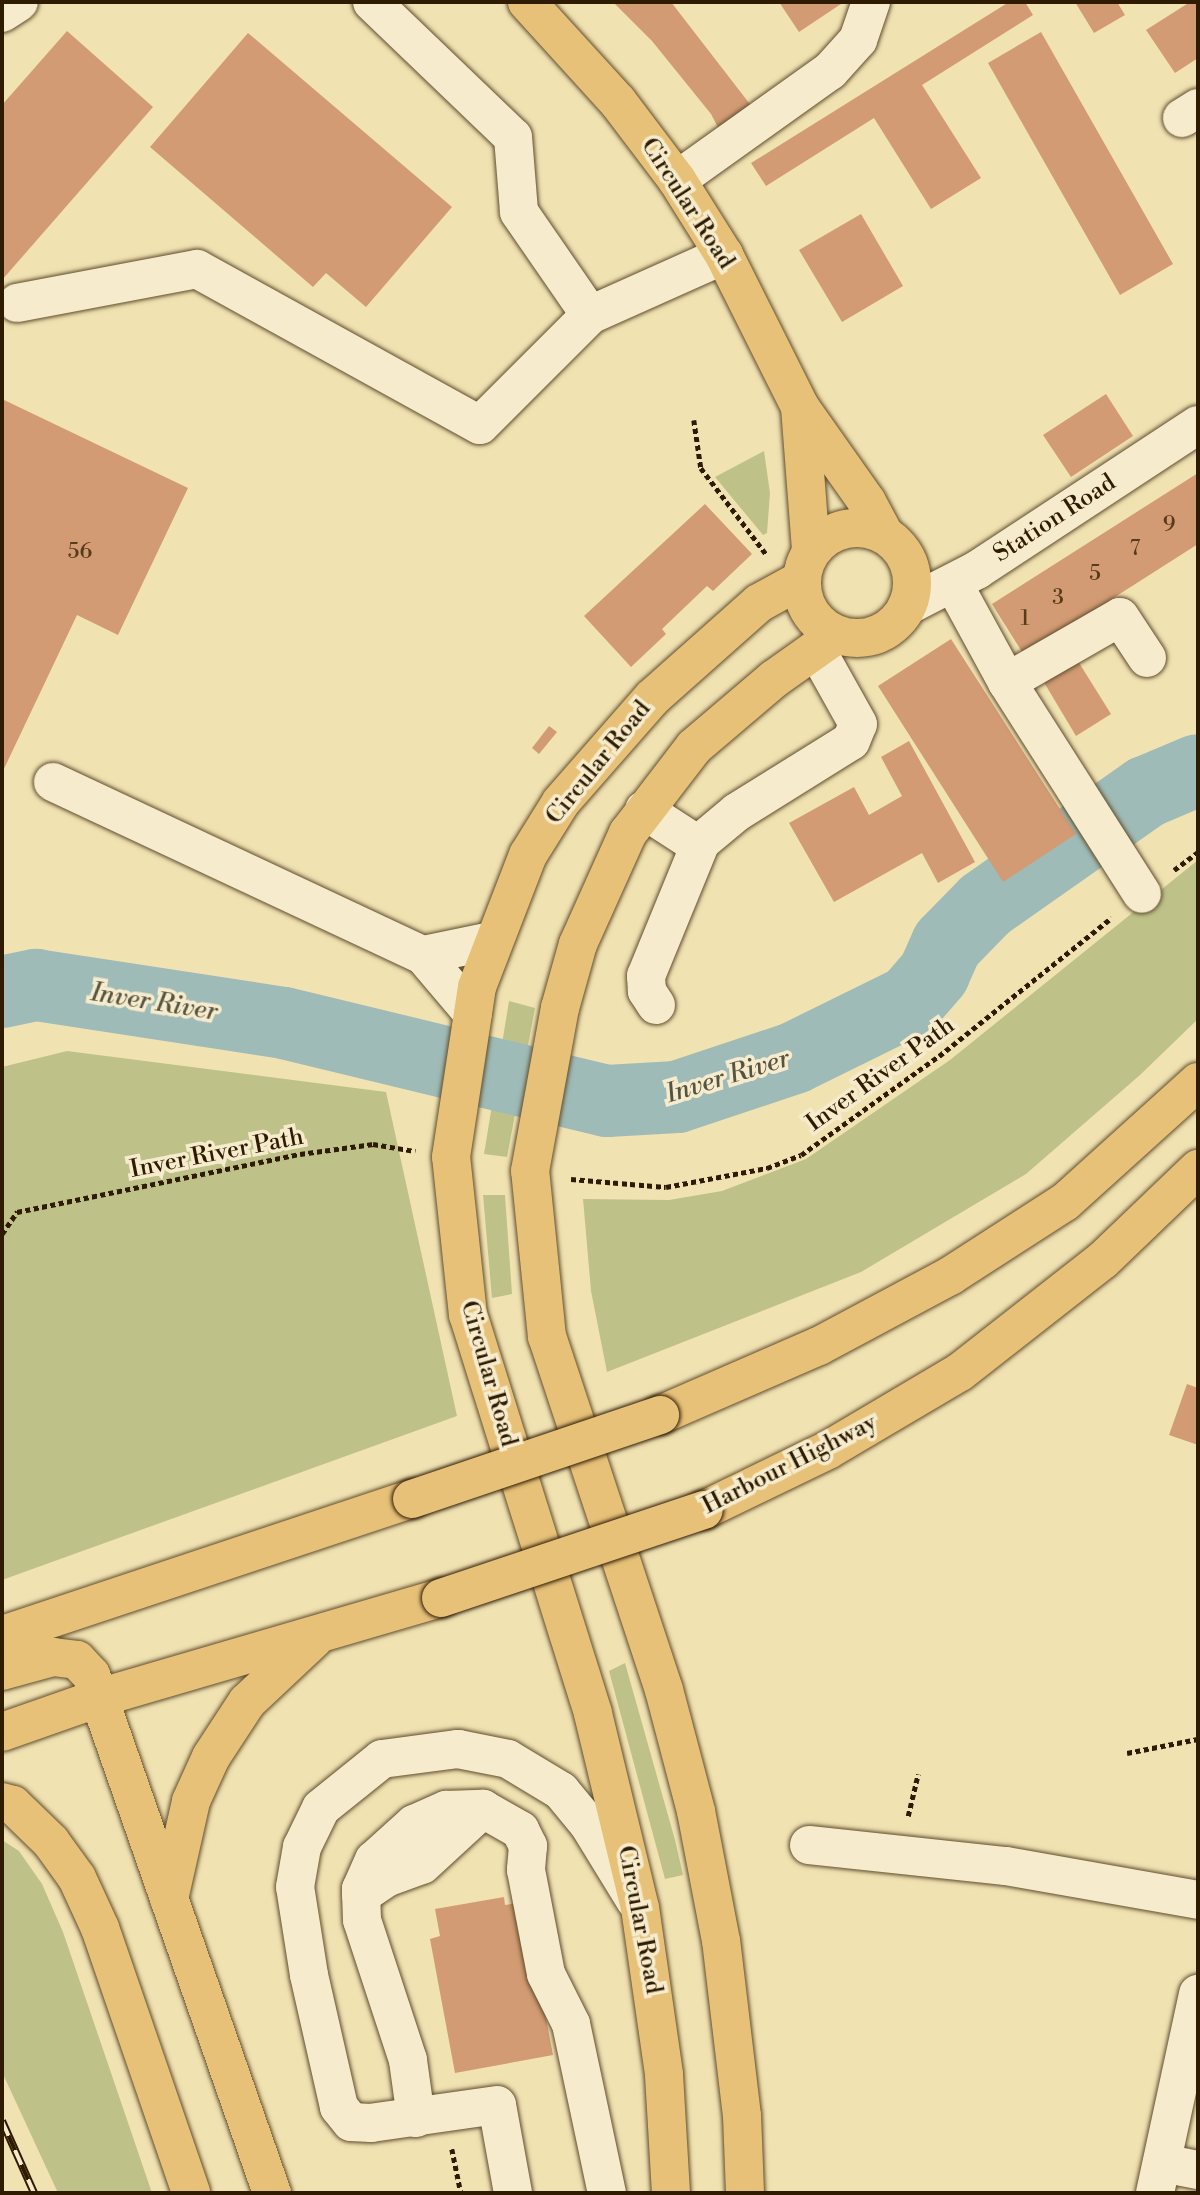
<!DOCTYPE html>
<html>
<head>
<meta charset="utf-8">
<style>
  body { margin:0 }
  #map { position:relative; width:1200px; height:2195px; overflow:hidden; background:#f1e2b2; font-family:"Libre Bodoni",serif }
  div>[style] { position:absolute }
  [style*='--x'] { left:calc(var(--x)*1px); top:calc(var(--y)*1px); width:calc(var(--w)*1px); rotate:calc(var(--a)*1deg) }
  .green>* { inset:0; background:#bec289 }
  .river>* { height:72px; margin:-36px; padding:0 36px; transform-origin:36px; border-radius:36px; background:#9fbbb7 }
  .building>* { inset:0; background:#d29b73 }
  .path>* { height:4.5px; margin-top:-2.25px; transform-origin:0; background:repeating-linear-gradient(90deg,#2e1b00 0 5px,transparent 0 8.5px) }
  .roads { filter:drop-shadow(0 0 2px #5f4d2c) drop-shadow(0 0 2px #5f4d2c) }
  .minor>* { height:38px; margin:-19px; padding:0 19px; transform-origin:19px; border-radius:19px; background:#f6eccd }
  .major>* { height:38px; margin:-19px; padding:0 19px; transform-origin:19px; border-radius:19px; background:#e8c179 }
  .major>.ring { margin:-19px; padding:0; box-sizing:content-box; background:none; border:38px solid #e8c179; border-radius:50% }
  .highway>* { height:38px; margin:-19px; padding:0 19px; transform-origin:19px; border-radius:19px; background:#e8c179 }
  .rail>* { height:8px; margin-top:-4px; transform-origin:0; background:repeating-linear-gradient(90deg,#f6eccd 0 16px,#2e1b00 0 32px); box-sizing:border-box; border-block:2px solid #2e1b00 }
  .bridges { filter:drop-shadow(0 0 2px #2e1b00) drop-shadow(0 0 2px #2e1b00) }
  .highway-bridge>* { height:38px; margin:-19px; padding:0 19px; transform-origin:19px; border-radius:19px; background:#e8c179 }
  span { translate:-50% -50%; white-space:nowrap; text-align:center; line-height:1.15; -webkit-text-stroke:7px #f6eccd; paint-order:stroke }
  .number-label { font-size:21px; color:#573b1d }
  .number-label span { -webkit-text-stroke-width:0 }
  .street-label { font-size:24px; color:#2e1b00 }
  .water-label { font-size:26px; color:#565340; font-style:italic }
  .frame { position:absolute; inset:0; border:4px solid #2e1b00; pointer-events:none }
</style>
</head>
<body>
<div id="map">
  <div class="green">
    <i style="clip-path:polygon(764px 451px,770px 493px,767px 533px,763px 535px,715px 477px)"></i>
    <i style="clip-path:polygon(1198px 860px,1198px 1019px,1140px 1075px,1026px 1174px,861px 1272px,607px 1372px,591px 1291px,583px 1199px,669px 1200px,722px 1191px,806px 1159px,950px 1060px)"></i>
    <i style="clip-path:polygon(509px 1001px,535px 1008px,507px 1157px,484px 1154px)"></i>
    <i style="clip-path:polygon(67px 1051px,386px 1092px,457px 1416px,2px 1580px,2px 1067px)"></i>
    <i style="clip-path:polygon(483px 1195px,505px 1195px,512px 1294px,492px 1298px)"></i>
    <i style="clip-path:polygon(625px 1663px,675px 1840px,683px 1875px,665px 1879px,609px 1671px)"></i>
    <i style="clip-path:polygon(2px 1840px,19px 1851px,42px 1884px,63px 1932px,152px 2193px,58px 2193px,2px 2072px)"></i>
  </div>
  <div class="river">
    <i style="--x:2;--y:992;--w:35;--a:-12"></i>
    <i style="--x:36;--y:985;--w:251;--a:8.7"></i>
    <i style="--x:284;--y:1023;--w:332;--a:13.6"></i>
    <i style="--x:607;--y:1101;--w:70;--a:-3.3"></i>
    <i style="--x:677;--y:1097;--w:123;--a:-18.4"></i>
    <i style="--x:794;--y:1058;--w:129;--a:-26.2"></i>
    <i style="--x:910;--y:1001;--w:37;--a:-49"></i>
    <i style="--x:934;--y:973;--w:32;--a:-66"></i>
    <i style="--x:947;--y:944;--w:54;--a:-45.7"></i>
    <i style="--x:985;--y:905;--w:197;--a:-35.1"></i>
    <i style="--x:1146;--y:792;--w:56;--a:-22.9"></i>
  </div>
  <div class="building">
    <i style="clip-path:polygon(613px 2px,671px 2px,756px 112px,723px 137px,711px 114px,652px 41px)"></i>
    <i style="clip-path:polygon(779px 2px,840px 2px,841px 4px,799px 32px)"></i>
    <i style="clip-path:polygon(1009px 2px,1025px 2px,1033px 15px,922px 85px,981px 178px,931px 209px,874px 118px,766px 186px,751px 163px)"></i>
    <i style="clip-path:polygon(1075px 2px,1117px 2px,1125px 15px,1094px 33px)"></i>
    <i style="clip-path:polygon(1190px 2px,1198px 2px,1198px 58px,1175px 73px,1146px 30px)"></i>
    <i style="clip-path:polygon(67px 31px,153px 107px,2px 280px,2px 105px)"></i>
    <i style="clip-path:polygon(1041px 32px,1173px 264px,1120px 295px,988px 63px)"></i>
    <i style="clip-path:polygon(248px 33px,452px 207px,366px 307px,326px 273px,313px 287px,150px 147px)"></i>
    <i style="clip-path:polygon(861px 214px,903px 286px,842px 322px,799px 250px)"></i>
    <i style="clip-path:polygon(1106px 394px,1133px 436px,1071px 477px,1043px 435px)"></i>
    <i style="clip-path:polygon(2px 399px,188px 488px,118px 635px,77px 615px,2px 773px)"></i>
    <i style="clip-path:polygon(1198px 473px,1198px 544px,1024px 655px,992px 604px)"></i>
    <i style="clip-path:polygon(705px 504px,752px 554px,713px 591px,707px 586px,662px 629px,666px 634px,631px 667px,584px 616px)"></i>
    <i style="clip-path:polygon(951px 639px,1076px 834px,1003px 882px,878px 686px)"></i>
    <i style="clip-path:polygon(1076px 658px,1111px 714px,1076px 736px,1042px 679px)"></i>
    <i style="clip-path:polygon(549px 726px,557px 732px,539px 754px,532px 748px)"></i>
    <i style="clip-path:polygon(909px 741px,975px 862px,938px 883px,922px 853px,834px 902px,789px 823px,854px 787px,869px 815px,902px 796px,881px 757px)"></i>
    <i style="clip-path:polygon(1187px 1384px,1198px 1388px,1198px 1445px,1169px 1435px)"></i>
    <i style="clip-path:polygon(504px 1897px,505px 1905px,524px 1902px,553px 2055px,455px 2073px,430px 1939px,440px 1936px,435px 1909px)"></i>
  </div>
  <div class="path">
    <i style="--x:694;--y:420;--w:49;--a:81.7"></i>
    <i style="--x:701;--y:468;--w:108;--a:52.9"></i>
    <i style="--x:1174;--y:870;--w:30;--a:-37"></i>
    <i style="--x:571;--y:1179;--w:95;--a:4.8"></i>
    <i style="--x:666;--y:1187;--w:103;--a:-10.7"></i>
    <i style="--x:767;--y:1168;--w:36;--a:-21"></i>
    <i style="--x:801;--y:1155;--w:170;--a:-35.7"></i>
    <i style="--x:939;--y:1056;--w:221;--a:-38.7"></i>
    <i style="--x:2;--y:1234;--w:27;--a:-56"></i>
    <i style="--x:17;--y:1212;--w:289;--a:-11.6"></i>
    <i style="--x:300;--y:1154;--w:74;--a:-7.8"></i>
    <i style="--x:373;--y:1144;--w:43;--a:9.5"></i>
    <i style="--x:1127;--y:1753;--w:72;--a:-11.2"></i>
    <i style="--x:908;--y:1816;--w:43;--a:-76.6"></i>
    <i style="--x:452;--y:2149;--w:45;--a:78.4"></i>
  </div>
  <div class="roads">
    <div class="minor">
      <i style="--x:372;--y:2;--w:195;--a:43.8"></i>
      <i style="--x:513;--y:137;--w:75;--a:85.4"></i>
      <i style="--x:519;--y:212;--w:125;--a:55.4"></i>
      <i style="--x:2;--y:13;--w:20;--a:-33"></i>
      <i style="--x:1182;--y:118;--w:19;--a:-32"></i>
      <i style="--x:677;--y:180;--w:188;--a:-35.5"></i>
      <i style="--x:830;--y:71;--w:42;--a:-47.9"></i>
      <i style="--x:858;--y:40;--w:40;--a:-71.1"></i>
      <i style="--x:17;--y:303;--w:183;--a:-10.7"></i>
      <i style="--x:197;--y:269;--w:323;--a:28.9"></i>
      <i style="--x:480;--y:425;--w:156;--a:-45"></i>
      <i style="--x:590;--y:315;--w:147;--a:-24.1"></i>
      <i style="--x:953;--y:583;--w:113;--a:61.4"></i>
      <i style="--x:1007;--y:682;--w:251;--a:57.5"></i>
      <i style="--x:907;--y:606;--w:79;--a:-27.2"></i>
      <i style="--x:977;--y:570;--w:264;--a:-33.3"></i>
      <i style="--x:1007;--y:682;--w:130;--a:-29.9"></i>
      <i style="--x:1120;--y:617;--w:49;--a:56.6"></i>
      <i style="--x:53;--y:782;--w:408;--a:25.1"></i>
      <i style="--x:423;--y:955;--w:77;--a:49.7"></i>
      <i style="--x:644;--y:810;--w:57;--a:32.9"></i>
      <i style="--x:692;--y:841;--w:9;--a:6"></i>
      <i style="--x:701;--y:842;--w:47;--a:-39.8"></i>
      <i style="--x:737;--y:812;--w:134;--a:-31.9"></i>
      <i style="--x:851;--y:741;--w:18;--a:-68"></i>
      <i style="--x:858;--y:724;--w:86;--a:-119.2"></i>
      <i style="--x:423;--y:955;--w:69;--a:-11.6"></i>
      <i style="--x:656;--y:1005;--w:17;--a:-123"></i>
      <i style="--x:647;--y:991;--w:15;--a:-94"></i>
      <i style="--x:646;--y:976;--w:145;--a:-67.7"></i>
      <i style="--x:809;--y:1845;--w:198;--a:6.1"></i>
      <i style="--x:1006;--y:1866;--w:195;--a:10"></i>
      <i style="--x:361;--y:1895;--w:30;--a:-34"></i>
      <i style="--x:386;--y:1878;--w:38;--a:-20"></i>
      <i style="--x:422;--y:1865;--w:83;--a:-42.6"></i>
      <i style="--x:416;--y:2118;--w:59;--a:-97.9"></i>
      <i style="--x:408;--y:2060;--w:147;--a:-108.2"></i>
      <i style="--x:362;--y:1920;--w:31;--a:-92"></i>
      <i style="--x:361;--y:1889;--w:32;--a:-66"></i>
      <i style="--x:374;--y:1860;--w:54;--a:-42"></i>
      <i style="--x:414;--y:1824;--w:35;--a:-24"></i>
      <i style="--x:446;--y:1810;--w:37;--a:-2"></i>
      <i style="--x:483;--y:1809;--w:43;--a:29.6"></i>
      <i style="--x:520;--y:1830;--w:18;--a:63"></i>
      <i style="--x:528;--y:1846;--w:24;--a:95"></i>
      <i style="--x:526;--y:1870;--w:106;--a:79.1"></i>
      <i style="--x:546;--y:1974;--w:56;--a:63.4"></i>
      <i style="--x:571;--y:2024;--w:173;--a:78"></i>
      <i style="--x:1162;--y:2163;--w:37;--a:11"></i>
      <i style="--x:513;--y:2193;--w:89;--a:-100.3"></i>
      <i style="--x:497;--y:2105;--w:127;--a:171.9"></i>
      <i style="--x:371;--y:2123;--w:20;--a:-177"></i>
      <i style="--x:351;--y:2122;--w:19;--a:-129"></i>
      <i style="--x:339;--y:2107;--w:135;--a:-102.8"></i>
      <i style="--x:309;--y:1975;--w:89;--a:-99"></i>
      <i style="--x:295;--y:1887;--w:41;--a:-80.1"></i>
      <i style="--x:302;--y:1847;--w:43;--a:-64"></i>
      <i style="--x:321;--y:1808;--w:78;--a:-38.8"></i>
      <i style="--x:382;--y:1759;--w:77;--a:-7.5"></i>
      <i style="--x:458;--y:1749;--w:51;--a:11.3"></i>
      <i style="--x:508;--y:1759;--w:62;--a:31.1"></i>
      <i style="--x:561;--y:1791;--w:44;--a:50.5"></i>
      <i style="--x:589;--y:1825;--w:88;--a:58.5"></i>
      <i style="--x:1155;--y:2193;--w:204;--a:-77.8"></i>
    </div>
    <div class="major">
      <i style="--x:527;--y:2;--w:135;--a:47.7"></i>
      <i style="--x:618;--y:102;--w:98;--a:52.9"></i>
      <i style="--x:677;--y:180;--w:89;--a:57.9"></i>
      <i style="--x:724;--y:255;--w:170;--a:63.4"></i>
      <i style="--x:800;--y:407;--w:116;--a:54.8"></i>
      <i style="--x:867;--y:502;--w:36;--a:62"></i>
      <i style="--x:800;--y:407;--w:144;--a:85.6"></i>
      <i class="ring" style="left:802px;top:528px;width:72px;height:72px"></i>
      <i style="--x:2;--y:1671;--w:53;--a:-15.4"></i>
      <i style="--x:53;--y:1657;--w:24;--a:7"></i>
      <i style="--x:77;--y:1660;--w:21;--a:47"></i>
      <i style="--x:91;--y:1675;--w:549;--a:70.74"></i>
      <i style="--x:2;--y:1802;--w:11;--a:15"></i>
      <i style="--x:13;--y:1805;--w:53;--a:44.2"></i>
      <i style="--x:51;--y:1842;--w:44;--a:54.2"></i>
      <i style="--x:77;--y:1878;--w:55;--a:65.3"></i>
      <i style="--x:100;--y:1928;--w:280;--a:71"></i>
      <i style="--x:169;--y:1899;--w:100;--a:-77.3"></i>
      <i style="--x:191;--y:1801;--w:48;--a:-65.6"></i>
      <i style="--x:211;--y:1757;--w:66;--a:-56.8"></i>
      <i style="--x:247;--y:1702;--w:92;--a:-43.2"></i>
      <i style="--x:671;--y:2193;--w:119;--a:-93.4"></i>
      <i style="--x:664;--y:2074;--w:168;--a:-98.2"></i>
      <i style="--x:640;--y:1908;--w:201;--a:-103.6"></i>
      <i style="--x:593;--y:1713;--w:417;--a:-107.4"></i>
      <i style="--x:468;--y:1315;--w:159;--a:-96.1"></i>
      <i style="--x:451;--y:1157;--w:172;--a:-81.3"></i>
      <i style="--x:477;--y:987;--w:142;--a:-68.9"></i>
      <i style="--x:528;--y:855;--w:62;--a:-58.1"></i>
      <i style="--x:561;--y:802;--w:138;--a:-48.8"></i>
      <i style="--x:652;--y:698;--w:143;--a:-41.6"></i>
      <i style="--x:759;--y:603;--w:48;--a:-28.7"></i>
      <i style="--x:745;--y:2193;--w:77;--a:-92.2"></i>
      <i style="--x:742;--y:2116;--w:176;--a:-96.8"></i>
      <i style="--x:721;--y:1941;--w:132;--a:-100.9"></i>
      <i style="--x:696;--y:1811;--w:125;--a:-104.8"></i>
      <i style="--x:664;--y:1690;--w:372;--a:-108.3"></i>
      <i style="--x:547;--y:1337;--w:167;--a:-95.8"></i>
      <i style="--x:530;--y:1171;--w:166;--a:-79.6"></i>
      <i style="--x:560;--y:1008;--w:66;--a:-74.3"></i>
      <i style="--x:578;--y:944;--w:122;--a:-65.8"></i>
      <i style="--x:628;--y:833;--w:108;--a:-52.5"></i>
      <i style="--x:694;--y:747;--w:105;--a:-40.4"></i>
      <i style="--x:774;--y:679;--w:76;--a:-35.4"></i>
    </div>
    <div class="highway">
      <i style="--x:660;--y:1415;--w:173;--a:-23.5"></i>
      <i style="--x:819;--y:1346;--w:149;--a:-28.1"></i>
      <i style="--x:950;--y:1276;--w:137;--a:-32.8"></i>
      <i style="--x:1065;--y:1202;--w:179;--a:-42.1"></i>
      <i style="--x:704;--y:1510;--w:138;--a:-25.8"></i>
      <i style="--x:828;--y:1450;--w:153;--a:-30.6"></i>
      <i style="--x:960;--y:1372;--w:182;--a:-38.1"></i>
      <i style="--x:1103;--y:1260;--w:132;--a:-43.8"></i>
      <i style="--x:2;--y:1635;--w:432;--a:-18.4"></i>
      <i style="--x:2;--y:1732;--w:106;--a:-19.3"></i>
      <i style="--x:102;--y:1697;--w:353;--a:-16.3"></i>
    </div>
  </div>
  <div class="rail">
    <i style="--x:2;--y:2121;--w:79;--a:66"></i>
  </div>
  <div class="bridges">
    <div class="highway-bridge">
      <i style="--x:412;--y:1499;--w:262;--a:-18.7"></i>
      <i style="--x:441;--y:1598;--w:277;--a:-18.5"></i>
    </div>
  </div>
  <div class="number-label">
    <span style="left:1169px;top:525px">9</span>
    <span style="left:1135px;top:549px">7</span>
    <span style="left:80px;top:552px">56</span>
    <span style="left:1095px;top:574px">5</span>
    <span style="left:1058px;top:598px">3</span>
    <span style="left:1025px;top:619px">1</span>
  </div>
  <div class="street-label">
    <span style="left:687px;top:204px;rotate:57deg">Circular Road</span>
    <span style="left:1055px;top:519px;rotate:-33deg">Station Road</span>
    <span style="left:599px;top:763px;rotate:-51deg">Circular Road</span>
    <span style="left:881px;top:1075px;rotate:-36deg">Inver River Path</span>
    <span style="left:217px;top:1154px;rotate:-11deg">Inver River Path</span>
    <span style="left:488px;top:1374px;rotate:74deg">Circular Road</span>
    <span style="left:790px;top:1465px;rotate:-27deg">Harbour Highway</span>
    <span style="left:639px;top:1920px;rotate:79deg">Circular Road</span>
  </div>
  <div class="water-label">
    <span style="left:154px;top:1003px;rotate:9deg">Inver River</span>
    <span style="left:728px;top:1077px;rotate:-17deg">Inver River</span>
  </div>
  <div class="frame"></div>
</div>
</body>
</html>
